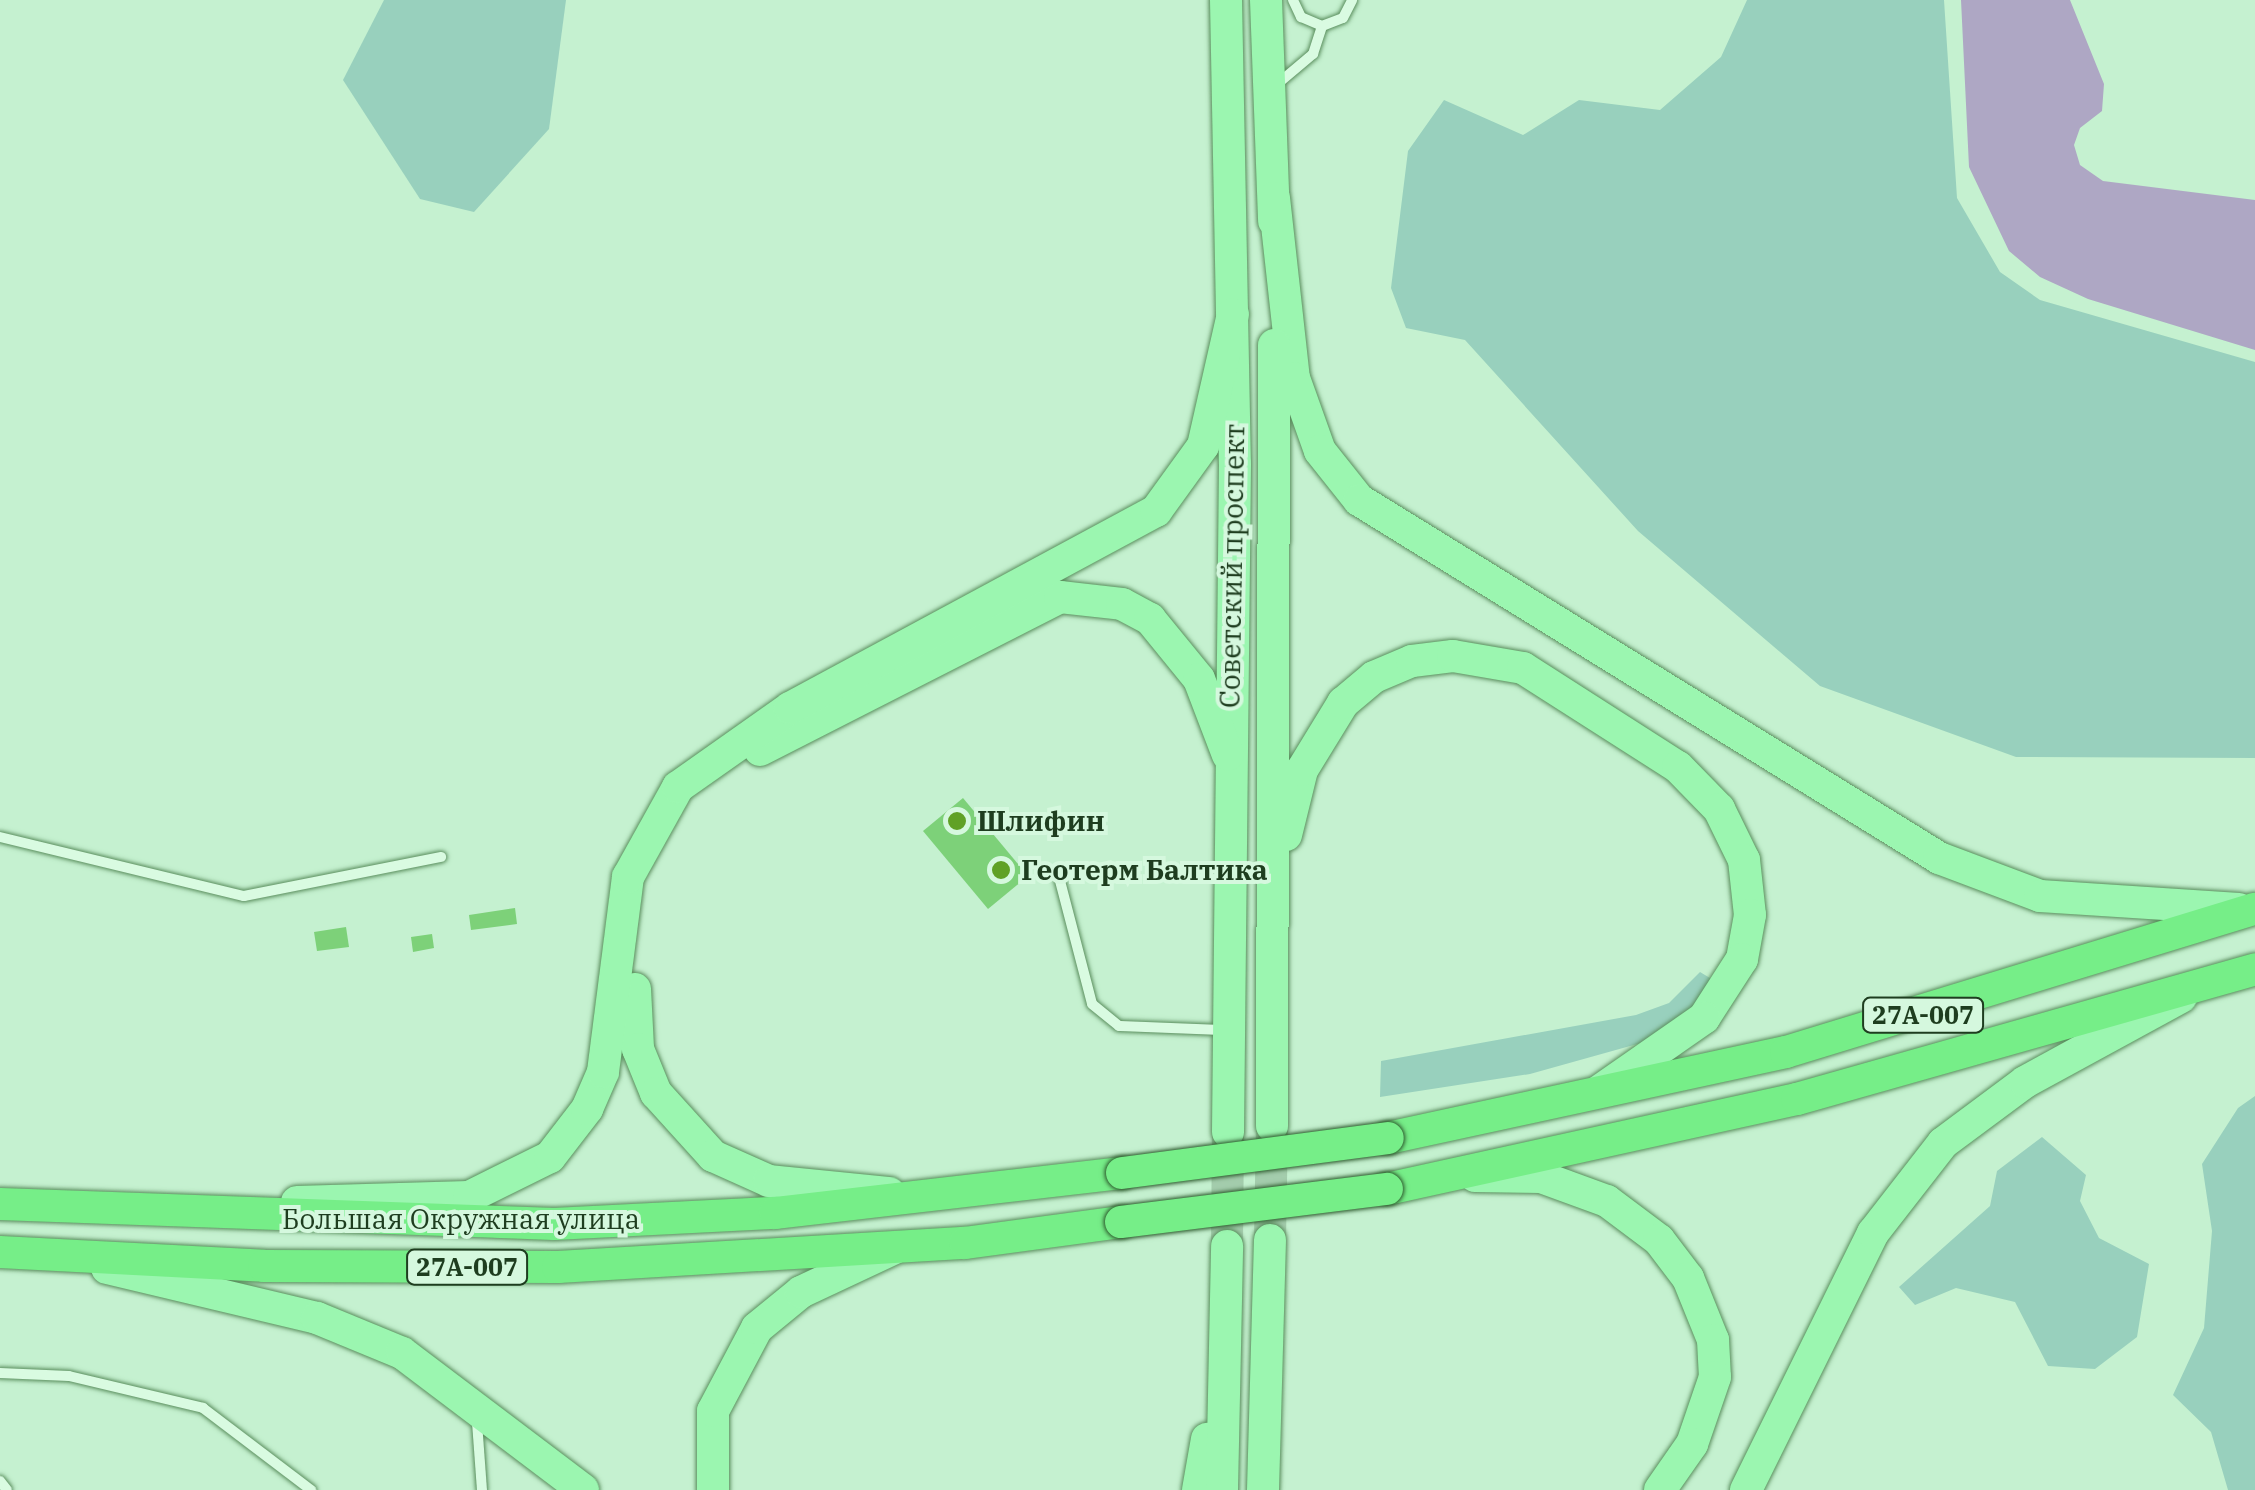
<!DOCTYPE html>
<html>
<head>
<meta charset="utf-8">
<style>
  body { margin:0 }
  #map { position:relative; width:2255px; height:1490px; overflow:hidden; background:#c5f1d0; font-family:"IBM Plex Serif",serif }
  div>[style] { position:absolute }
  [style*='--x'] { left:calc(var(--x)*1px); top:calc(var(--y)*1px); width:calc(var(--w)*1px); rotate:calc(var(--a)*1deg) }
  .green>* { inset:0; background:#98d0bd }
  .water>* { inset:0; background:#aea7c4 }
  .building>* { inset:0; background:#7dd179 }
  .primary-tunnel>* { height:32px; margin-top:-16px; transform-origin:0; background:repeating-linear-gradient(90deg,#a4cdad 0 32px,transparent 0 48px) }
  .roads { filter:drop-shadow(0 0 2px #5a8e5d) drop-shadow(0 0 2px #5a8e5d) }
  .service>* { height:10px; margin:-5px; padding:0 5px; transform-origin:5px; border-radius:5px; background:#d9fbe1 }
  .primary>* { height:32px; margin:-16px; padding:0 16px; transform-origin:16px; border-radius:16px; background:#9bf6b0 }
  .trunk>* { height:32px; margin:-16px; padding:0 16px; transform-origin:16px; border-radius:16px; background:#76ee88 }
  .bridges { filter:drop-shadow(0 0 2px #2e5b2e) drop-shadow(0 0 2px #2e5b2e) }
  .trunk-bridge>* { height:32px; margin:-16px; padding:0 16px; transform-origin:16px; border-radius:16px; background:#76ee88 }
  .dots>* { width:28px; height:28px; translate:-50% -50%; box-sizing:border-box; border:5px solid #d5f8de; border-radius:50% }
  span { translate:-50% -50%; white-space:nowrap; text-align:center; line-height:1.15; -webkit-text-stroke:8px #d5f8de; paint-order:stroke }
  .shield-label span { padding:2px 8px; background:#d5f8de; border:2px solid; border-radius:8px; -webkit-text-stroke-width:0 }
  .shield-label { font-size:25px; color:#1e3d1f; font-weight:700 }
  .street-label { font-size:28px; color:#1e3d1f }
  .poi-label { font-size:28px; color:#1e3d1f; font-weight:700 }
  .left { translate:0 -50%; text-align:left }
</style>
</head>
<body>
<div id="map">
  <div class="green">
    <i style="clip-path:polygon(384px 0,566px 0,549px 129px,474px 212px,420px 199px,343px 80px)"></i>
    <i style="clip-path:polygon(1747px 0,1944px 0,1957px 198px,2000px 272px,2040px 300px,2255px 362px,2255px 758px,2016px 757px,1820px 686px,1638px 531px,1465px 340px,1406px 328px,1391px 288px,1408px 151px,1444px 100px,1523px 135px,1579px 100px,1660px 110px,1721px 57px)"></i>
    <i style="clip-path:polygon(1700px 972px,1720px 984px,1689px 1018px,1648px 1041px,1530px 1074px,1380px 1097px,1381px 1061px,1636px 1015px,1669px 1003px)"></i>
    <i style="clip-path:polygon(2255px 1096px,2255px 1490px,2228px 1490px,2211px 1432px,2173px 1395px,2204px 1328px,2212px 1231px,2202px 1164px,2238px 1108px)"></i>
    <i style="clip-path:polygon(2042px 1137px,2086px 1175px,2080px 1201px,2099px 1238px,2149px 1264px,2137px 1337px,2095px 1369px,2048px 1366px,2015px 1302px,1956px 1288px,1915px 1305px,1899px 1287px,1990px 1206px,1997px 1171px)"></i>
  </div>
  <div class="water">
    <i style="clip-path:polygon(1961px 0,2070px 0,2104px 84px,2102px 111px,2080px 128px,2074px 145px,2080px 165px,2103px 181px,2255px 200px,2255px 350px,2088px 299px,2040px 277px,2009px 251px,1969px 167px)"></i>
  </div>
  <div class="building">
    <i style="clip-path:polygon(963px 798px,1028px 876px,988px 909px,923px 831px)"></i>
    <i style="clip-path:polygon(515px 908px,517px 924px,471px 930px,469px 915px)"></i>
    <i style="clip-path:polygon(346px 927px,349px 947px,317px 951px,314px 932px)"></i>
    <i style="clip-path:polygon(432px 934px,434px 948px,413px 952px,411px 937px)"></i>
  </div>
  <div class="primary-tunnel">
    <i style="--x:1270;--y:1240;--w:114;--a:-89"></i>
    <i style="--x:1227;--y:1246;--w:114;--a:-89.5"></i>
  </div>
  <div class="roads">
    <div class="service">
      <i style="--x:1293;--y:0;--w:19;--a:65"></i>
      <i style="--x:1301;--y:17;--w:23;--a:23"></i>
      <i style="--x:1322;--y:26;--w:22;--a:-21"></i>
      <i style="--x:1343;--y:18;--w:20;--a:-63"></i>
      <i style="--x:1275;--y:86;--w:50;--a:-40.1"></i>
      <i style="--x:1313;--y:54;--w:29;--a:-72"></i>
      <i style="--x:0;--y:837;--w:251;--a:13.6"></i>
      <i style="--x:244;--y:896;--w:201;--a:-11.2"></i>
      <i style="--x:1059;--y:877;--w:131;--a:75.4"></i>
      <i style="--x:1092;--y:1004;--w:35;--a:39"></i>
      <i style="--x:1119;--y:1026;--w:104;--a:2.2"></i>
      <i style="--x:0;--y:1373;--w:69;--a:2.5"></i>
      <i style="--x:69;--y:1376;--w:138;--a:13.4"></i>
      <i style="--x:203;--y:1408;--w:136;--a:37.2"></i>
      <i style="--x:477;--y:1422;--w:68;--a:85.8"></i>
      <i style="--x:0;--y:1481;--w:11;--a:52"></i>
    </div>
    <div class="primary">
      <i style="--x:1226;--y:0;--w:464;--a:88.9"></i>
      <i style="--x:1235;--y:464;--w:668;--a:90.6"></i>
      <i style="--x:1266;--y:0;--w:221;--a:87.9"></i>
      <i style="--x:1274;--y:198;--w:181;--a:83.7"></i>
      <i style="--x:1294;--y:378;--w:77;--a:70.4"></i>
      <i style="--x:1320;--y:451;--w:63;--a:51.5"></i>
      <i style="--x:1359;--y:500;--w:682;--a:31.68"></i>
      <i style="--x:1939;--y:858;--w:108;--a:20.6"></i>
      <i style="--x:2040;--y:896;--w:199;--a:3.7"></i>
      <i style="--x:760;--y:750;--w:337;--a:-27"></i>
      <i style="--x:1060;--y:597;--w:62;--a:6.4"></i>
      <i style="--x:1122;--y:604;--w:32;--a:28"></i>
      <i style="--x:1150;--y:619;--w:77;--a:50.8"></i>
      <i style="--x:1199;--y:679;--w:81;--a:69.1"></i>
      <i style="--x:1286;--y:835;--w:67;--a:-76.2"></i>
      <i style="--x:1302;--y:770;--w:79;--a:-58.5"></i>
      <i style="--x:1343;--y:703;--w:40;--a:-40"></i>
      <i style="--x:1374;--y:677;--w:41;--a:-22.8"></i>
      <i style="--x:1412;--y:661;--w:41;--a:-7"></i>
      <i style="--x:1453;--y:656;--w:71;--a:9.7"></i>
      <i style="--x:1523;--y:668;--w:184;--a:32.6"></i>
      <i style="--x:1678;--y:767;--w:59;--a:45.7"></i>
      <i style="--x:1719;--y:809;--w:57;--a:63.9"></i>
      <i style="--x:1744;--y:860;--w:55;--a:83.8"></i>
      <i style="--x:1750;--y:915;--w:45;--a:100.3"></i>
      <i style="--x:1742;--y:959;--w:70;--a:122.8"></i>
      <i style="--x:1704;--y:1018;--w:129;--a:145.1"></i>
      <i style="--x:635;--y:989;--w:60;--a:87.1"></i>
      <i style="--x:638;--y:1049;--w:48;--a:67.8"></i>
      <i style="--x:656;--y:1093;--w:85;--a:47.9"></i>
      <i style="--x:713;--y:1156;--w:61;--a:24.1"></i>
      <i style="--x:769;--y:1181;--w:121;--a:5.7"></i>
      <i style="--x:1272;--y:1126;--w:781;--a:-89.85"></i>
      <i style="--x:1475;--y:1176;--w:66;--a:0.9"></i>
      <i style="--x:1541;--y:1177;--w:70;--a:20"></i>
      <i style="--x:1607;--y:1201;--w:65;--a:36.9"></i>
      <i style="--x:1659;--y:1240;--w:48;--a:52.7"></i>
      <i style="--x:1688;--y:1278;--w:67;--a:68"></i>
      <i style="--x:1713;--y:1340;--w:37;--a:87"></i>
      <i style="--x:1715;--y:1377;--w:71;--a:108.9"></i>
      <i style="--x:1692;--y:1444;--w:56;--a:124.8"></i>
      <i style="--x:297;--y:1202;--w:172;--a:-1.7"></i>
      <i style="--x:469;--y:1197;--w:90;--a:-26.3"></i>
      <i style="--x:550;--y:1157;--w:61;--a:-52.4"></i>
      <i style="--x:587;--y:1109;--w:40;--a:-66.6"></i>
      <i style="--x:603;--y:1072;--w:197;--a:-82.7"></i>
      <i style="--x:628;--y:877;--w:103;--a:-60.9"></i>
      <i style="--x:678;--y:787;--w:137;--a:-35.2"></i>
      <i style="--x:790;--y:708;--w:416;--a:-28.3"></i>
      <i style="--x:1156;--y:511;--w:80;--a:-54.1"></i>
      <i style="--x:1203;--y:446;--w:135;--a:-77.2"></i>
      <i style="--x:107;--y:1268;--w:216;--a:13.4"></i>
      <i style="--x:317;--y:1318;--w:92;--a:22.4"></i>
      <i style="--x:402;--y:1353;--w:227;--a:37.1"></i>
      <i style="--x:713;--y:1490;--w:79;--a:-90"></i>
      <i style="--x:713;--y:1411;--w:94;--a:-62.1"></i>
      <i style="--x:757;--y:1328;--w:57;--a:-39.3"></i>
      <i style="--x:801;--y:1292;--w:104;--a:-25.1"></i>
      <i style="--x:1198;--y:1490;--w:52;--a:-80"></i>
      <i style="--x:1222;--y:1490;--w:244;--a:-88.8"></i>
      <i style="--x:1263;--y:1490;--w:250;--a:-88.4"></i>
      <i style="--x:1746;--y:1490;--w:287;--a:-63.7"></i>
      <i style="--x:1873;--y:1233;--w:114;--a:-52.1"></i>
      <i style="--x:1943;--y:1143;--w:102;--a:-36.6"></i>
      <i style="--x:2025;--y:1082;--w:178;--a:-28.6"></i>
    </div>
    <div class="trunk">
      <i style="--x:1388;--y:1138;--w:407;--a:-12.2"></i>
      <i style="--x:1786;--y:1052;--w:490;--a:-17"></i>
      <i style="--x:1387;--y:1189;--w:420;--a:-12.4"></i>
      <i style="--x:1797;--y:1099;--w:476;--a:-15.8"></i>
      <i style="--x:0;--y:1204;--w:555;--a:2.06"></i>
      <i style="--x:555;--y:1224;--w:220;--a:-2.9"></i>
      <i style="--x:775;--y:1213;--w:349;--a:-6.6"></i>
      <i style="--x:0;--y:1252;--w:264;--a:3"></i>
      <i style="--x:264;--y:1266;--w:294;--a:0.2"></i>
      <i style="--x:558;--y:1267;--w:408;--a:-3.4"></i>
      <i style="--x:965;--y:1243;--w:157;--a:-7.7"></i>
    </div>
  </div>
  <div class="bridges">
    <div class="trunk-bridge">
      <i style="--x:1122;--y:1173;--w:268;--a:-7.5"></i>
      <i style="--x:1121;--y:1222;--w:268;--a:-7.1"></i>
    </div>
  </div>
  <div class="dots">
    <i style="left:957px;top:821px;background:#60a126"></i>
    <i style="left:1001px;top:870px;background:#60a126"></i>
  </div>
  <div class="shield-label">
    <span style="left:1923px;top:1015px">27А-007</span>
    <span style="left:467px;top:1267px">27А-007</span>
  </div>
  <div class="street-label">
    <span style="left:1232px;top:566px;rotate:-89deg">Советский проспект</span>
    <span style="left:461px;top:1219px">Большая Окружная улица</span>
  </div>
  <div class="poi-label">
    <span class="left" style="left:977px;top:821px">Шлифин</span>
    <span class="left" style="left:1021px;top:870px">Геотерм Балтика</span>
  </div>
</div>
</body>
</html>
